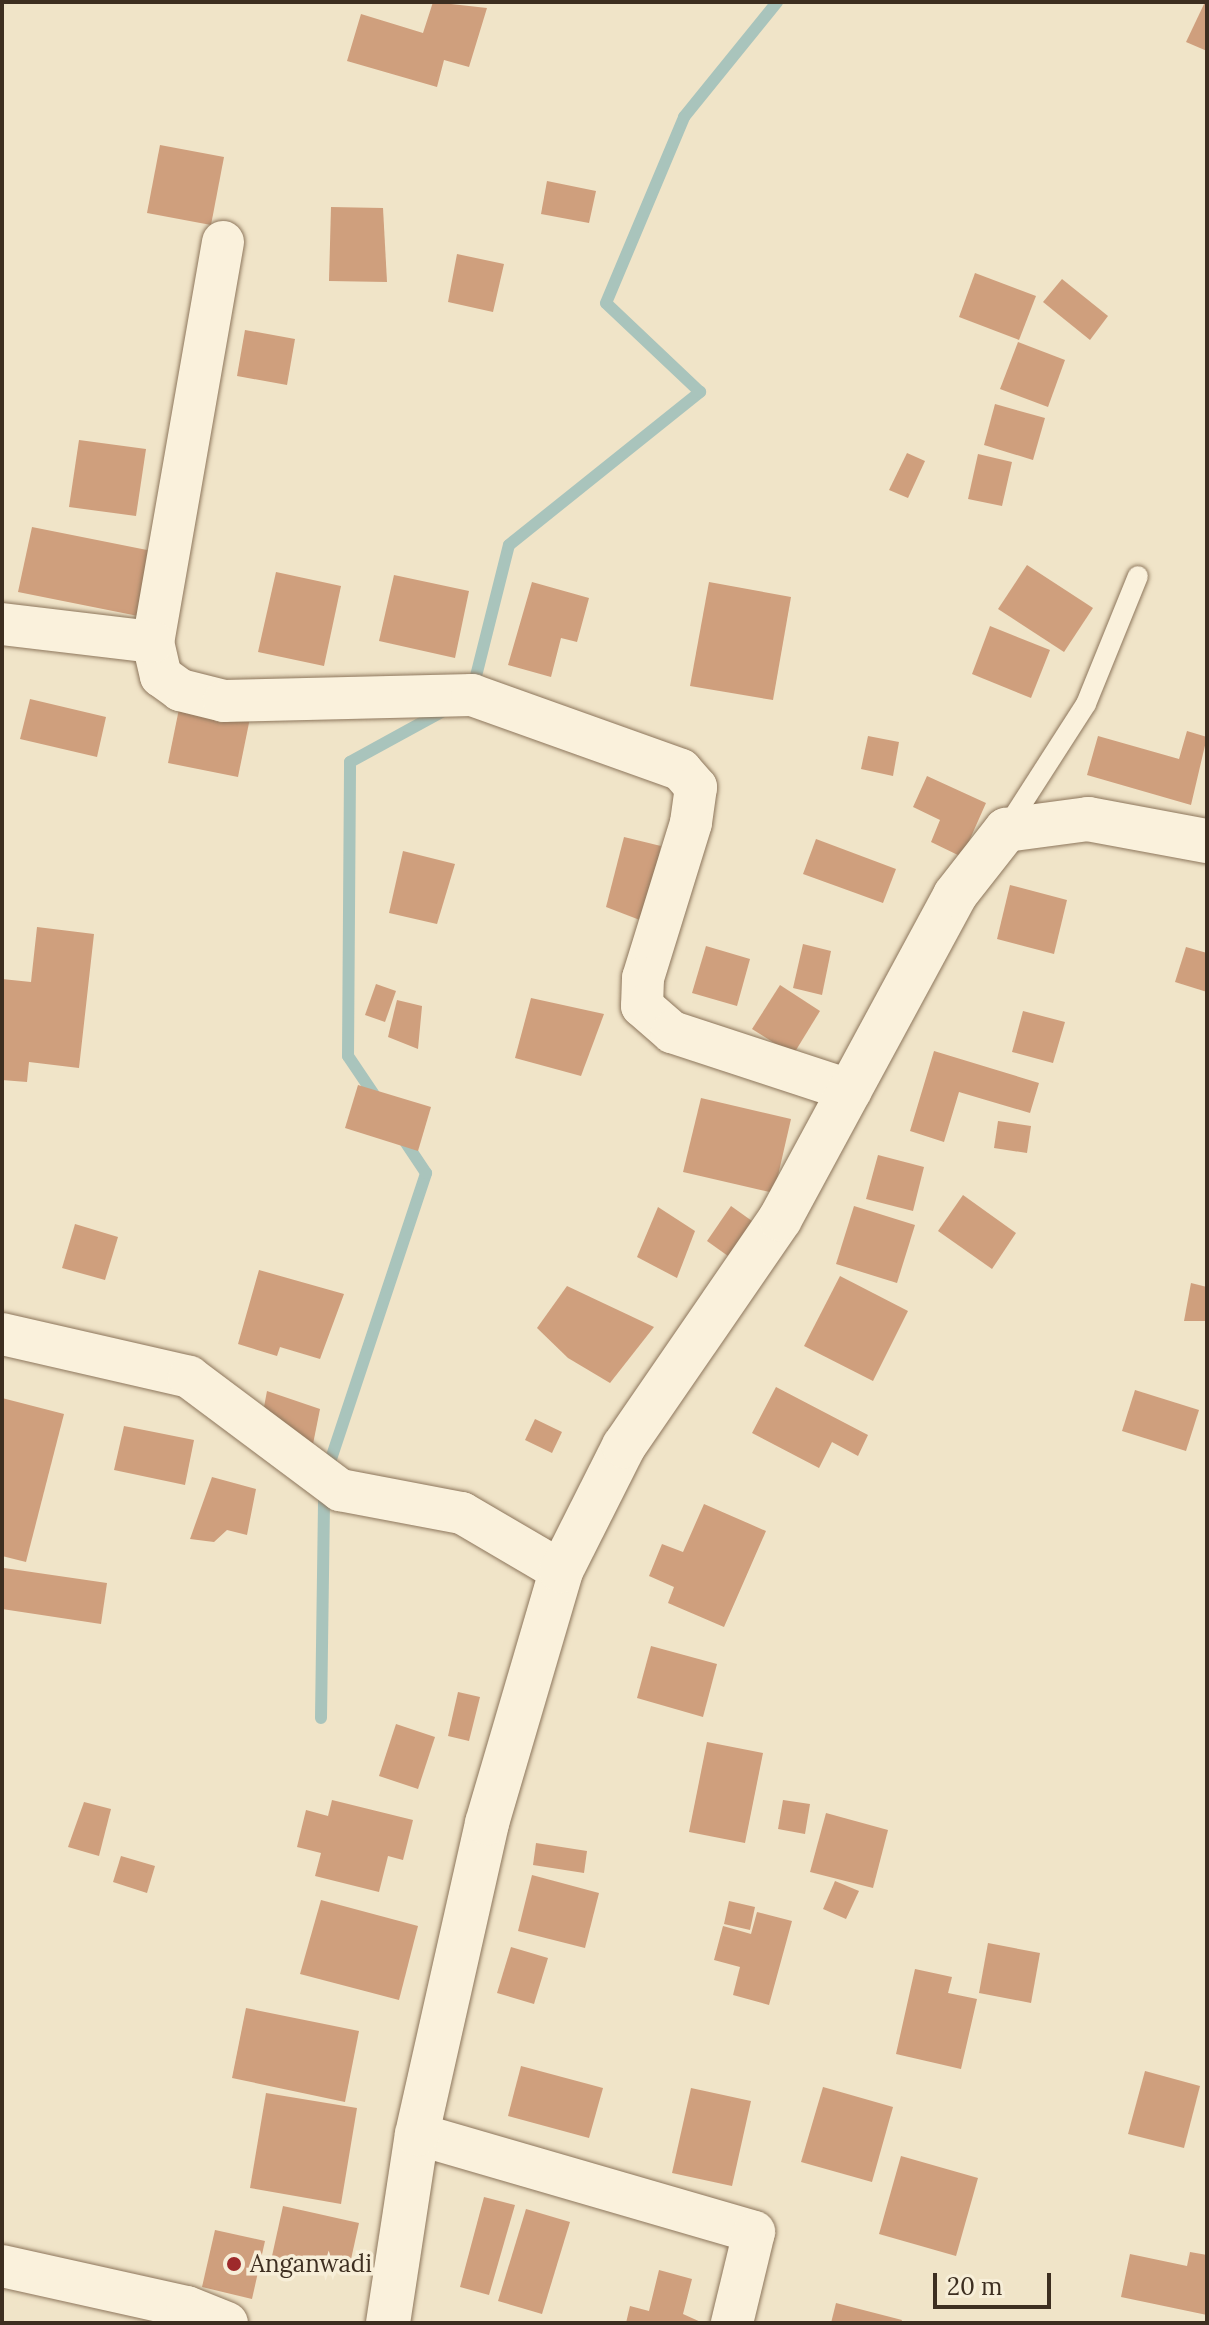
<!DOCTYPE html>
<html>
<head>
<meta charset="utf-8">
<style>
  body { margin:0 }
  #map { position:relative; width:1209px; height:2325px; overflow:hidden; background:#f0e4c8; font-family:Lora,serif }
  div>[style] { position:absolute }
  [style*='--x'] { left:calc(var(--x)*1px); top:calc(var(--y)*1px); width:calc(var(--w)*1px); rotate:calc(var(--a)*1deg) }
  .stream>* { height:12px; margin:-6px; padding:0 6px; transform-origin:6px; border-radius:6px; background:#a9c4bc }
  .building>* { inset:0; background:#cf9f7d }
  .roads { filter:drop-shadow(0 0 2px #8d765c) drop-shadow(0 0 2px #8d765c) }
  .service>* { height:20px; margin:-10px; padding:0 10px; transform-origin:10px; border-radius:10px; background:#faf1dc }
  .minor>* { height:42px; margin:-21px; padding:0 21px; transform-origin:21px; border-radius:21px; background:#faf1dc }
  .secondary>* { height:44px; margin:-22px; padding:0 22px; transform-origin:22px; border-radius:22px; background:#faf1dc }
  .dots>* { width:22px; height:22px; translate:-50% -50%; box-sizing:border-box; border:4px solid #f7eed8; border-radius:50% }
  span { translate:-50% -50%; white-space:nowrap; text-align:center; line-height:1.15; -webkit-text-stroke:7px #f7eed8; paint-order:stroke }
  .poi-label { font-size:24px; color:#3d2e20 }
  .left { translate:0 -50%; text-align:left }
  .frame { position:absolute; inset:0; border:4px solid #3d2e20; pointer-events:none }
  .scale { position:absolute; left:933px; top:2273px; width:118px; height:36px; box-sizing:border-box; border:4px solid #3d2e20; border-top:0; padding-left:10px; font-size:24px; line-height:28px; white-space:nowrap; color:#3d2e20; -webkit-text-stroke:6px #f7eed8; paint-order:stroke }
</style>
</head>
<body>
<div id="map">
  <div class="stream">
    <i style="--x:473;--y:688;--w:147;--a:-75.9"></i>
    <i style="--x:509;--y:545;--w:245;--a:-38.7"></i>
    <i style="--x:700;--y:392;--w:129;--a:-136.6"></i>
    <i style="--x:606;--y:303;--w:202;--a:-67.2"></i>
    <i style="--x:684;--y:117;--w:148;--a:-51"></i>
    <i style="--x:379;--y:1102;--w:55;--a:-124"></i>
    <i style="--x:348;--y:1056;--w:294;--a:-89.6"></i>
    <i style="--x:350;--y:762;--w:108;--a:-28.7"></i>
    <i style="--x:327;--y:1471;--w:314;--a:-71.6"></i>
    <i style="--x:426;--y:1173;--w:43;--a:-123.7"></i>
    <i style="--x:321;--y:1718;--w:229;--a:-89.2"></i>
  </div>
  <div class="building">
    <i style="clip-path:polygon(433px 2px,487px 8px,469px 67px,444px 60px,437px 87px,347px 61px,361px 14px,423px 33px)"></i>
    <i style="clip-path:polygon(1205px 2px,1207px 2px,1207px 51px,1186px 42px)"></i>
    <i style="clip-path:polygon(160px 145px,224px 157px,211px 225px,147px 213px)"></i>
    <i style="clip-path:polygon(547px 181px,596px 191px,589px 223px,541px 214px)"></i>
    <i style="clip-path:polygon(331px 207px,383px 208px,387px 282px,329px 281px)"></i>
    <i style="clip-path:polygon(457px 254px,504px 264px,493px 312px,448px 302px)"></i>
    <i style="clip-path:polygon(975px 273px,1036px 296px,1019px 340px,959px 317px)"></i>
    <i style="clip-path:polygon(1062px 279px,1108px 316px,1090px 340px,1043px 302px)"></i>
    <i style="clip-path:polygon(245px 330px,295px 339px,287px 385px,237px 376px)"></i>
    <i style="clip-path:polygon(1018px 342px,1065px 360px,1048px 407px,1000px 389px)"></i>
    <i style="clip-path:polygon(995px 404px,1045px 418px,1033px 460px,984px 445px)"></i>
    <i style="clip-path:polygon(79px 440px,146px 449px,136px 516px,69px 507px)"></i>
    <i style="clip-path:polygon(907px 453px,925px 461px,908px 498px,889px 490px)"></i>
    <i style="clip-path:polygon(978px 454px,1012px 462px,1002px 506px,968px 499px)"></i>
    <i style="clip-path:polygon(32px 527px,172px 555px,158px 620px,18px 592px)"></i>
    <i style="clip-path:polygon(1027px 565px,1093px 608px,1064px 652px,998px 609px)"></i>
    <i style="clip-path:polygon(276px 572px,341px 586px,324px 666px,258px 652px)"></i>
    <i style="clip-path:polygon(394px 575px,469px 591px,455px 658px,379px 641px)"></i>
    <i style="clip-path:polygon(532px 582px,589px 598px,577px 642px,561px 638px,551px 677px,508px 665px)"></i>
    <i style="clip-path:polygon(709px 582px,791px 597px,773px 700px,690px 686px)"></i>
    <i style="clip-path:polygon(990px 626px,1050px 650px,1031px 698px,972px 674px)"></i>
    <i style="clip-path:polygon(30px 699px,106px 717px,97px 757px,20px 739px)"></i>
    <i style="clip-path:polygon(180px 704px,250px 718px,238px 777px,168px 763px)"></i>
    <i style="clip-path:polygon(1187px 731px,1207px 737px,1191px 805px,1087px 775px,1098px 736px,1179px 759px)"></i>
    <i style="clip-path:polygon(868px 736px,899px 742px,893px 776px,861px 769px)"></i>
    <i style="clip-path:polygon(927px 776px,986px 803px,962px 857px,931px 842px,940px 820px,913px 807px)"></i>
    <i style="clip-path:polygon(624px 837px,661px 846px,645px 922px,606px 907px)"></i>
    <i style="clip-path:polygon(816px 839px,896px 869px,883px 903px,803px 874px)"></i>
    <i style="clip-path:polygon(403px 851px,455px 864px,437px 924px,389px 913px)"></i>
    <i style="clip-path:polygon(1010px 885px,1067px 900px,1054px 954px,997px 939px)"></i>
    <i style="clip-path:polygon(37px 927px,94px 934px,79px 1068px,29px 1062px,27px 1082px,2px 1080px,2px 979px,31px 982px)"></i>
    <i style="clip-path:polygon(803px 944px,831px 951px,822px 995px,793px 988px)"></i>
    <i style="clip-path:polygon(706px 946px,750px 959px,737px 1006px,692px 993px)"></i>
    <i style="clip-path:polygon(1186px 947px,1207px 953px,1207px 992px,1175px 982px)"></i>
    <i style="clip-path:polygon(376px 984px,396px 991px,385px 1022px,365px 1015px)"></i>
    <i style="clip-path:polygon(780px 985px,820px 1011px,793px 1055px,752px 1029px)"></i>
    <i style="clip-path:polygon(531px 998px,604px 1014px,581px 1076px,515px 1058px)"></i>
    <i style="clip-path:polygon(397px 1000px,422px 1006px,418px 1049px,388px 1037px)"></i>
    <i style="clip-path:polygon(1023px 1011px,1065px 1022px,1053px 1063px,1012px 1052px)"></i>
    <i style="clip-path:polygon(934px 1051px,1039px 1083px,1030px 1113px,959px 1092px,944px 1142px,910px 1131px)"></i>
    <i style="clip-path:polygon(358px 1085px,431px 1107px,418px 1151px,345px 1128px)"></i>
    <i style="clip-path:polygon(701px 1098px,791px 1119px,774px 1193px,683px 1172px)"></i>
    <i style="clip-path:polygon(998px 1121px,1031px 1126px,1027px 1153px,994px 1148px)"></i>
    <i style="clip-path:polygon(878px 1155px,924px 1167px,913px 1211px,866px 1199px)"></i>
    <i style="clip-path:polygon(963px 1195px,1016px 1233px,992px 1269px,938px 1231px)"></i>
    <i style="clip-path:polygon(731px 1206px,759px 1226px,735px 1261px,707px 1241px)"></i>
    <i style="clip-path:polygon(854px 1206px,915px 1225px,897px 1283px,836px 1264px)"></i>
    <i style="clip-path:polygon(658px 1207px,695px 1231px,677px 1278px,637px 1257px)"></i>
    <i style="clip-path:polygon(75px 1224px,118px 1237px,105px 1280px,62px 1268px)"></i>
    <i style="clip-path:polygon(259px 1270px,344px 1294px,320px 1359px,280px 1347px,277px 1356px,238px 1344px)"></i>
    <i style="clip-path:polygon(840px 1276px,908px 1311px,873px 1381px,804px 1346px)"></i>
    <i style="clip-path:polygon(1191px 1283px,1207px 1287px,1207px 1321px,1184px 1321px)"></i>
    <i style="clip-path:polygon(567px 1286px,654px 1327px,610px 1383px,568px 1358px,537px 1328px)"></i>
    <i style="clip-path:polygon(776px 1387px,868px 1435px,858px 1456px,832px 1442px,819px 1468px,752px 1433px)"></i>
    <i style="clip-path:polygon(1135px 1390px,1199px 1410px,1186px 1451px,1122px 1431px)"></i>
    <i style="clip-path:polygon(267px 1391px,320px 1409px,312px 1449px,261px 1423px)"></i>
    <i style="clip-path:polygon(2px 1398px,64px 1414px,26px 1562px,2px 1556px)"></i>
    <i style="clip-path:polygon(535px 1419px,562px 1432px,552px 1453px,525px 1440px)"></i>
    <i style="clip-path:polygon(124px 1426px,194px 1440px,185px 1485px,114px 1470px)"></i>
    <i style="clip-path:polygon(212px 1477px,256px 1489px,247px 1535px,227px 1530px,214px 1542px,190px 1539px)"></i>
    <i style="clip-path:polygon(704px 1504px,766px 1531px,724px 1627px,668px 1603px,674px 1587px,649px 1576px,662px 1544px,683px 1552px)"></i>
    <i style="clip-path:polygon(4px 1568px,107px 1583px,101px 1624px,2px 1609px)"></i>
    <i style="clip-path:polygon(651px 1646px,717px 1664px,703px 1717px,637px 1698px)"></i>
    <i style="clip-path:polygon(458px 1692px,480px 1697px,469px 1741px,448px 1736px)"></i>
    <i style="clip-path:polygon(396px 1724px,435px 1737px,418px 1789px,379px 1776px)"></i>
    <i style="clip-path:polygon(707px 1742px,763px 1753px,745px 1843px,689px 1832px)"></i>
    <i style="clip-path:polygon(332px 1800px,413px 1820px,403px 1860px,388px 1856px,379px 1892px,315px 1876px,321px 1853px,297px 1847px,306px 1810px,328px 1816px)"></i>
    <i style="clip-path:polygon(783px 1800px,810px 1804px,805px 1834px,778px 1829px)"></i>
    <i style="clip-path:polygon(84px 1802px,111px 1809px,99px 1856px,68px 1847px)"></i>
    <i style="clip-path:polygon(826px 1813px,888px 1830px,873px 1888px,810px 1872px)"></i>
    <i style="clip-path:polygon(536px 1843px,587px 1851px,584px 1873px,533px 1865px)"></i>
    <i style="clip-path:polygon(121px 1856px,155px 1866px,147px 1893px,113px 1882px)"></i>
    <i style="clip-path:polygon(532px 1875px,599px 1893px,585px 1948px,518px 1931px)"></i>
    <i style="clip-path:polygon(835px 1881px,859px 1891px,846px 1919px,823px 1909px)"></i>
    <i style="clip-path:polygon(321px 1900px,418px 1926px,399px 2000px,300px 1974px)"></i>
    <i style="clip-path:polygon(729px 1901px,755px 1907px,750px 1930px,724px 1924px)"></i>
    <i style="clip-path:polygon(757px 1912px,792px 1921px,769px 2005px,733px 1995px,740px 1967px,714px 1960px,723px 1926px,751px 1934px)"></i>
    <i style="clip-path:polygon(988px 1943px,1040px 1953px,1031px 2003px,979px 1993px)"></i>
    <i style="clip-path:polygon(511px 1947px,548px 1958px,534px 2004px,497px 1993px)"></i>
    <i style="clip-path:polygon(915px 1969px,952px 1977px,948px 1993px,977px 1999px,961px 2069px,896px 2054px)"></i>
    <i style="clip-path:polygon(246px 2008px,359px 2031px,345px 2102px,232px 2078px)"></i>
    <i style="clip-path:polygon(521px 2066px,603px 2088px,589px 2138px,508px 2116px)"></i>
    <i style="clip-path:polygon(1145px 2071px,1200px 2086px,1184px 2148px,1128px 2134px)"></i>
    <i style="clip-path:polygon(823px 2087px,893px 2107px,872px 2182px,801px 2162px)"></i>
    <i style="clip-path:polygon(691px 2088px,751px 2101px,732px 2186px,672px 2173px)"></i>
    <i style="clip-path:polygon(266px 2093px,357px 2108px,341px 2204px,250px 2188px)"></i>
    <i style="clip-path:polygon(901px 2156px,978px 2178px,956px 2256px,879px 2234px)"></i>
    <i style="clip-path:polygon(484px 2197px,515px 2205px,489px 2295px,460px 2287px)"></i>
    <i style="clip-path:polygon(283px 2206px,359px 2223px,348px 2273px,272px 2256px)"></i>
    <i style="clip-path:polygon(526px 2209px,570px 2222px,542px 2314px,498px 2301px)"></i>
    <i style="clip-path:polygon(215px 2230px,265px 2241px,252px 2299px,202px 2287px)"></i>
    <i style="clip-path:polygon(1190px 2252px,1207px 2255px,1207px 2315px,1121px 2297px,1130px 2254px,1187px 2266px)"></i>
    <i style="clip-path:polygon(659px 2270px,692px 2279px,683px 2314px,703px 2323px,626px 2323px,630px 2306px,649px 2311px)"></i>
    <i style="clip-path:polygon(836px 2303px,902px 2320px,901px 2323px,831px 2323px)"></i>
  </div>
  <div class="roads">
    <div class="service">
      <i style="--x:1007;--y:827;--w:146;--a:-57.3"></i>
      <i style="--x:1086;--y:704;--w:138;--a:-67.9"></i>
    </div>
    <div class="minor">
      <i style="--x:223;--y:242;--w:406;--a:99.9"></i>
      <i style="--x:153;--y:642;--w:35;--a:77"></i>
      <i style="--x:161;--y:676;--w:24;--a:36"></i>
      <i style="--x:180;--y:690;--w:45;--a:14"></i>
      <i style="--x:224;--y:701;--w:248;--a:-1.4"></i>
      <i style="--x:472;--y:695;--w:222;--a:19.7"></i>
      <i style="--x:681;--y:770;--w:23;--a:49"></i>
      <i style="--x:696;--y:787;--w:36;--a:98"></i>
      <i style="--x:691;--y:823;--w:162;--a:107.2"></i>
      <i style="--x:643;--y:978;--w:28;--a:92"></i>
      <i style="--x:642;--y:1006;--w:40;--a:41"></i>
      <i style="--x:672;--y:1032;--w:188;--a:18.2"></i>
      <i style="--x:2;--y:624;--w:152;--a:6.8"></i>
      <i style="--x:2;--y:1334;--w:192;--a:12.9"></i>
      <i style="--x:189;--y:1377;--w:189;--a:36.8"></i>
      <i style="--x:340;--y:1490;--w:124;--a:10.7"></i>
      <i style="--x:462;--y:1513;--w:115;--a:30.4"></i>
      <i style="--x:417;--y:2134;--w:351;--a:16.2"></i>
      <i style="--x:754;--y:2232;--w:94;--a:103.6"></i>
      <i style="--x:2;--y:2266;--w:189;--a:12.5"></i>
      <i style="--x:187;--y:2307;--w:43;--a:21.8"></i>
    </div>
    <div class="secondary">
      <i style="--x:388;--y:2323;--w:191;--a:-81.3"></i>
      <i style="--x:417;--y:2134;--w:319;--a:-77.3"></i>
      <i style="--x:487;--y:1823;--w:263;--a:-73.6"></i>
      <i style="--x:561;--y:1571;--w:140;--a:-63.3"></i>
      <i style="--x:624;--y:1446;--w:275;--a:-55.5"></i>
      <i style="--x:780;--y:1219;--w:368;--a:-61.6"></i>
      <i style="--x:955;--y:895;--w:83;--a:-51.9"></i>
      <i style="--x:1006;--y:830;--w:83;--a:-7.6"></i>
      <i style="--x:1088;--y:819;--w:121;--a:10.5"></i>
    </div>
  </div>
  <div class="dots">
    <i style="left:234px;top:2264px;background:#9e2a2b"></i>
  </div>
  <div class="poi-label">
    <span class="left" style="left:250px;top:2264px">Anganwadi</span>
  </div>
  <div class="frame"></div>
  <div class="scale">20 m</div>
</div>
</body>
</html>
